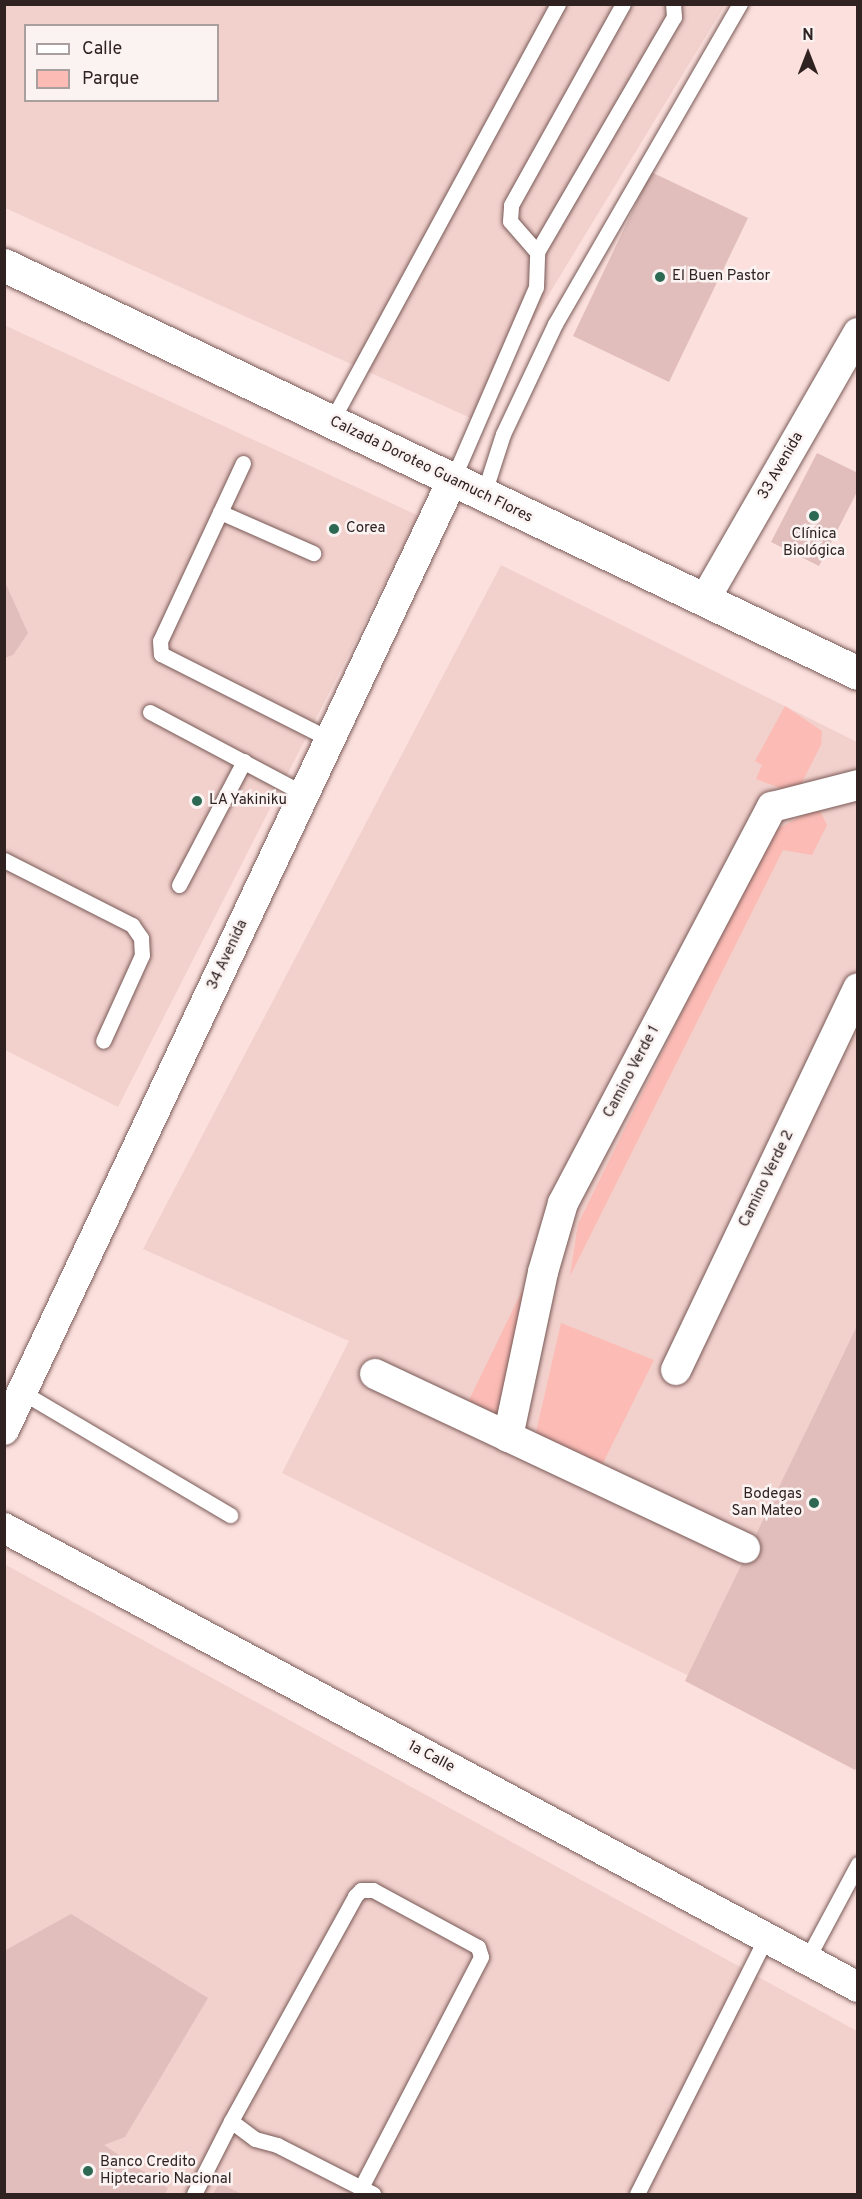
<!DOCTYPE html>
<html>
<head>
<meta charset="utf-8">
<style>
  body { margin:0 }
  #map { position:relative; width:862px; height:2199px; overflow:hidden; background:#fce0dd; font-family:Overpass,sans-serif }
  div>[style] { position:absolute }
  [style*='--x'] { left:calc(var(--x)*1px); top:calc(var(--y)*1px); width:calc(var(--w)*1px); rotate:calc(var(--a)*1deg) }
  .built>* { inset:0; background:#f2d0cc }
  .green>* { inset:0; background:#fcbbb5 }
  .building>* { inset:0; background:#e1bebb }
  .roads { filter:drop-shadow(0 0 2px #785a57) drop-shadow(0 0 2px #785a57) }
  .lane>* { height:15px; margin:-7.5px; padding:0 7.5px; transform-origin:7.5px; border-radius:7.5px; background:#fff }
  .street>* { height:30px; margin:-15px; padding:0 15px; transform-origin:15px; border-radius:15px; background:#fff }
  .secondary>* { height:33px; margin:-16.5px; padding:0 16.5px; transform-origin:16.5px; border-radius:16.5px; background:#fff }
  .dots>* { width:16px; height:16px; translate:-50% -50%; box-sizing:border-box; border:3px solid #faf3f2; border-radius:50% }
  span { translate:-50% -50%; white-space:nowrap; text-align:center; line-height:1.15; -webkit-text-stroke:5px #faf3f2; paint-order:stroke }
  .poi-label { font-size:15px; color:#2f2221 }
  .left { translate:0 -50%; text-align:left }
  .right { translate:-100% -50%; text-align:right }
  .street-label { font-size:15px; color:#2f2221 }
  .frame { position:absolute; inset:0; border:6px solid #2f2221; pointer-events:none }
  .legend { position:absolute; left:24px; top:24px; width:195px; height:78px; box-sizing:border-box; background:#faf3f2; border:2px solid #a99f9e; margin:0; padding:8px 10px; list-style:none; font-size:18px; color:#2f2221 }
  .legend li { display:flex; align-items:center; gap:12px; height:30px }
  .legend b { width:30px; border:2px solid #a99f9e }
  .north { position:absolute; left:778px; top:24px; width:60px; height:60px; -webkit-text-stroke:4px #faf3f2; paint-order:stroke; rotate:0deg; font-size:16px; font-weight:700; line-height:24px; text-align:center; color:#2f2221 }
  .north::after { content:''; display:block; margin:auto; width:21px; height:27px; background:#2f2221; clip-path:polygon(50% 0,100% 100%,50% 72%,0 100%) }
</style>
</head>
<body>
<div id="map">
  <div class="built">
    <i style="clip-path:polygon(evenodd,5px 5px,725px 5px,473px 419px,5px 208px,5px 5px,26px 26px,218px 26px,218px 100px,26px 100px,26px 26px)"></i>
    <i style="clip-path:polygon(4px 325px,419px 516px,118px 1107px,5px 1050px)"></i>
    <i style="clip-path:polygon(501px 565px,857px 742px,857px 1760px,282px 1473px,349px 1341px,143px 1249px)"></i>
    <i style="clip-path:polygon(4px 1564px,857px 2031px,857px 2194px,5px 2194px)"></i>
  </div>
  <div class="green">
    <i style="clip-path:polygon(785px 706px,822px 731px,821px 745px,796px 794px,756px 779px,762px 765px,755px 761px)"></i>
    <i style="clip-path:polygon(818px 807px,827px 825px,812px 855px,783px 850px,570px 1276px,578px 1224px,770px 833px)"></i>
    <i style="clip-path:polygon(524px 1287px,503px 1404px,495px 1418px,481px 1417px,469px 1400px)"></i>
    <i style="clip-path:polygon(561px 1323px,654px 1360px,599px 1471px,545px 1449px,536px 1432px)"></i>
  </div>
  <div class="building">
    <i style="clip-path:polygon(651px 172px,748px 218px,669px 382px,573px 336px)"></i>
    <i style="clip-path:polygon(817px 453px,858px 473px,858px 490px,819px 566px,771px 542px)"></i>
    <i style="clip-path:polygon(4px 580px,28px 633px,13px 655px,4px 658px)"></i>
    <i style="clip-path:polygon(858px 1324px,858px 1765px,855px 1770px,685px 1681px)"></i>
    <i style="clip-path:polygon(71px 1914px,208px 1998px,125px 2137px,104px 2145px,168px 2188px,165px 2194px,4px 2194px,4px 1951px)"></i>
    <i style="clip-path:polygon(219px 2183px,242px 2194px,213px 2194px)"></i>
  </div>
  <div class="roads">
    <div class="lane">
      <i style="--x:537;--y:252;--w:272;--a:-59.8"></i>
      <i style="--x:674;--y:17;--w:13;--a:-94"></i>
      <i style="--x:331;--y:422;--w:476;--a:-61.5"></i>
      <i style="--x:243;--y:463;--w:196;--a:115"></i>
      <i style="--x:160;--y:641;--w:13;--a:86"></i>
      <i style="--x:161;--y:654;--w:188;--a:26.8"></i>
      <i style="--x:452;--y:481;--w:211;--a:-66.6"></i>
      <i style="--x:536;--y:287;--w:35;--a:-88"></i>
      <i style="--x:537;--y:252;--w:41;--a:-131.1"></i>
      <i style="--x:510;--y:221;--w:16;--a:-86"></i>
      <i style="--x:511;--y:205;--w:230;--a:-60.9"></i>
      <i style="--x:483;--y:496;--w:65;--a:-72.1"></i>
      <i style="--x:503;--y:434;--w:122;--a:-64.7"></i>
      <i style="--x:555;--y:324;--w:370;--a:-60"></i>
      <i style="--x:220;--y:512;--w:102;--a:23.8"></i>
      <i style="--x:150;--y:712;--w:174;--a:28"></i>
      <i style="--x:4;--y:860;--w:144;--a:26.9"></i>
      <i style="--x:132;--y:925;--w:16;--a:55"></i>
      <i style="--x:141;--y:938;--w:17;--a:87"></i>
      <i style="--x:142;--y:955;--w:94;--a:114.4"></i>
      <i style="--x:179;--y:885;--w:140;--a:-62.3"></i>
      <i style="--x:22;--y:1392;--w:242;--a:30.6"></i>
      <i style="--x:807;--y:1959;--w:108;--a:-61.8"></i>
      <i style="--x:231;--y:2121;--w:257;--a:-61.1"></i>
      <i style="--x:355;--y:1896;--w:8;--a:-45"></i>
      <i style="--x:361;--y:1890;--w:12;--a:0"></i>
      <i style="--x:373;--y:1890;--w:119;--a:28.5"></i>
      <i style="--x:478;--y:1947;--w:10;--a:73"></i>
      <i style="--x:481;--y:1957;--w:260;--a:117.5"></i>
      <i style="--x:194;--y:2194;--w:82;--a:-63.1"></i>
      <i style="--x:231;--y:2121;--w:30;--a:37"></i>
      <i style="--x:255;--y:2139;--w:23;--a:15"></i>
      <i style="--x:277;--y:2145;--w:108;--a:27"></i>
      <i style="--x:637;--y:2194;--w:288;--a:-63.3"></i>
    </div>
    <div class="street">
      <i style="--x:705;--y:599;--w:307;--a:-60.1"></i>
      <i style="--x:676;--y:1370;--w:423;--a:-64.5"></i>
      <i style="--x:375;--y:1374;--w:409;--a:25.2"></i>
      <i style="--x:4;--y:1430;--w:1049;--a:-64.73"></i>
      <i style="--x:508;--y:1437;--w:169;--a:-78"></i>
      <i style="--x:543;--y:1272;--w:72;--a:-73.8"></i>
      <i style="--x:563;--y:1203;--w:448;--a:-62.2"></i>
      <i style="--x:772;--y:807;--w:89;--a:-14.3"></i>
      <i style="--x:4;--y:1528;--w:970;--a:28.26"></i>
    </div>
    <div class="secondary">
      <i style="--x:4;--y:265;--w:946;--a:25.54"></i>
    </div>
  </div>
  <div class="dots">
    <i style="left:660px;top:277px;background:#2c6852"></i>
    <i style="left:814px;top:516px;background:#2c6852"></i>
    <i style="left:334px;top:529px;background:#2c6852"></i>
    <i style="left:197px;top:801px;background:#2c6852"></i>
    <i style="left:814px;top:1503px;background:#2c6852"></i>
    <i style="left:88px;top:2171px;background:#2c6852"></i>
  </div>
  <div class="poi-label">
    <span class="left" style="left:672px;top:277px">El Buen Pastor</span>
    <span class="left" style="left:346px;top:529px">Corea</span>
    <span style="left:814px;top:543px">Clínica<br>Biológica</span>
    <span class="left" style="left:209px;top:801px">LA Yakiniku</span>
    <span class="right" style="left:802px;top:1503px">Bodegas<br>San Mateo</span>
    <span class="left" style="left:100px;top:2171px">Banco Credito<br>Hiptecario Nacional</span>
  </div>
  <div class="street-label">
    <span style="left:781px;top:466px;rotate:-60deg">33 Avenida</span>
    <span style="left:431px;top:470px;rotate:26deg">Calzada Doroteo Guamuch Flores</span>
    <span style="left:228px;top:955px;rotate:-65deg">34 Avenida</span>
    <span style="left:632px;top:1072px;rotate:-62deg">Camino Verde 1</span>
    <span style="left:767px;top:1179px;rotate:-64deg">Camino Verde 2</span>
    <span style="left:431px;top:1757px;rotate:28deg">1a Calle</span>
  </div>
  <div class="frame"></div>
  <ul class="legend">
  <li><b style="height:8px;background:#fff"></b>Calle</li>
  <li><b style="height:16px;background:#fcbbb5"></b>Parque</li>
  </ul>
  <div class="north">N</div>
</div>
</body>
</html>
